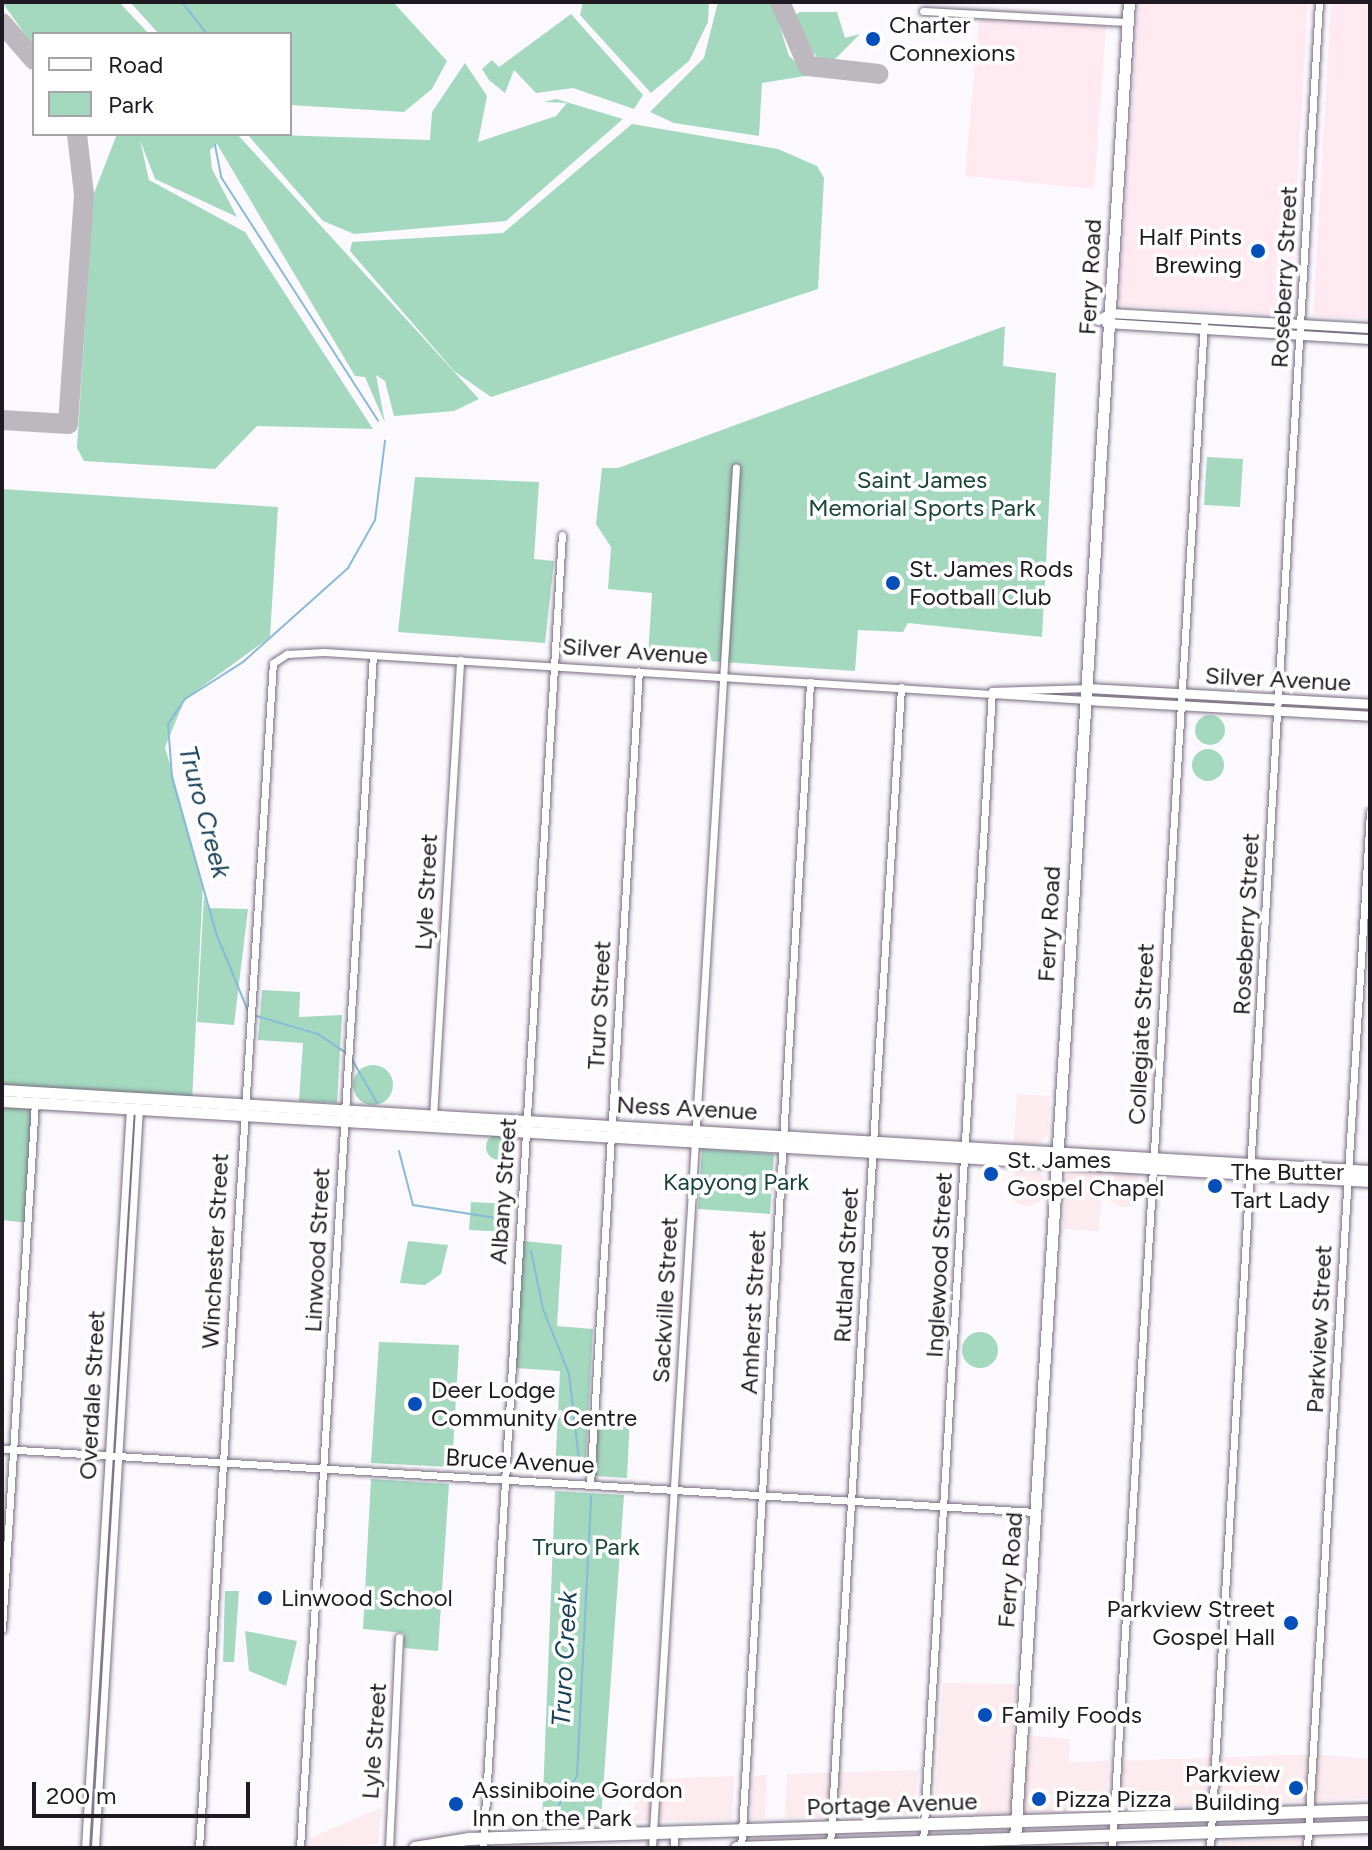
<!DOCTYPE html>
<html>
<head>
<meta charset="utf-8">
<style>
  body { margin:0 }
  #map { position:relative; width:1372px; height:1850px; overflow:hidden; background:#fcf9fe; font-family:Figtree,sans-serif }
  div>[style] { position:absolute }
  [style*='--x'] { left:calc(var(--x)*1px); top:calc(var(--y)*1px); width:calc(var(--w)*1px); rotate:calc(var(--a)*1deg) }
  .commercial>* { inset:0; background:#fcecf0 }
  .round { border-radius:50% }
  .industrial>* { inset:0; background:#ffeaf2 }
  .green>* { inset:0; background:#a4d8bf }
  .stream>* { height:2px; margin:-1px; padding:0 1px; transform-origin:1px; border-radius:1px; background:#88bad9 }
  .taxiway>* { height:20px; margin:-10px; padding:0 10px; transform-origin:10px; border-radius:10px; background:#bcb8be }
  .roads { filter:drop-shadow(0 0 2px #786d80) drop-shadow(0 0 2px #786d80) }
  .minor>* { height:7px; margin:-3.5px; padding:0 3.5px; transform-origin:3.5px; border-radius:3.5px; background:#fff }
  .tertiary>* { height:9px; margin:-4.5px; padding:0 4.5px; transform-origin:4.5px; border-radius:4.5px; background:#fff }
  .secondary>* { height:11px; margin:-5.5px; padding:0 5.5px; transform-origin:5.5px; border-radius:5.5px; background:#fff }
  .trunk>* { height:12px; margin:-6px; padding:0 6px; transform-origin:6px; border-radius:6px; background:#fff }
  .dots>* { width:22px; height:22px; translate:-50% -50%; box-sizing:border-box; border:4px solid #fff; border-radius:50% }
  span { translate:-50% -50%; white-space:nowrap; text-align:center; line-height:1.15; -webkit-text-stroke:7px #fff; paint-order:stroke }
  .poi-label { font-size:24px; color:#1f1a22 }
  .left { translate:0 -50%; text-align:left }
  .right { translate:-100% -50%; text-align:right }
  .street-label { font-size:24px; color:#1f1a22 }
  .park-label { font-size:24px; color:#194634 }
  .water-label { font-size:26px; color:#184056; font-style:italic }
  .frame { position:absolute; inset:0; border:4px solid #1f1a22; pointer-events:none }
  .legend { position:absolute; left:32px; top:32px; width:260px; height:104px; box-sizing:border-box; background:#fff; border:2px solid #a5a3a7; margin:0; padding:10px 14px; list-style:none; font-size:24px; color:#1f1a22 }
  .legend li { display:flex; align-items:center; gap:16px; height:40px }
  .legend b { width:40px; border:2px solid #a5a3a7 }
  .scale { position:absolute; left:32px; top:1782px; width:218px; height:36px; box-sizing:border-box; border:4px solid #1f1a22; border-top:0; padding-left:10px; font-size:24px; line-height:28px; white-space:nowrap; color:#1f1a22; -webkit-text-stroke:6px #fff; paint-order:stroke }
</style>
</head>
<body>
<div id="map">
  <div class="commercial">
    <i style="clip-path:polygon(1017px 1094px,1050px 1096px,1048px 1134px,1038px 1144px,1014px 1143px)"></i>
    <i class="round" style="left:1008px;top:1168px;width:38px;height:38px"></i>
    <i style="clip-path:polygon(1067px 1171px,1103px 1173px,1099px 1231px,1063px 1229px)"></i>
    <i class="round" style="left:1106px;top:1171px;width:36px;height:36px"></i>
    <i style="clip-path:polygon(943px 1683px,1017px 1684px,1011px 1763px,1030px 1763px,1031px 1736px,1070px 1739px,1069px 1762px,1109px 1761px,1105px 1810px,934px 1815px)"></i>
    <i style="clip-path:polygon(1313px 1754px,1370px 1759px,1370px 1798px,1115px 1810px,1118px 1761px)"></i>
    <i style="clip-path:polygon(918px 1770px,915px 1814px,785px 1818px,787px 1774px)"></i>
    <i style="clip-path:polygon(767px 1775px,765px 1819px,751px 1819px,753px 1776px)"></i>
    <i style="clip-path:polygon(734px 1776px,732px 1820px,633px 1821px,636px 1780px)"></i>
    <i style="clip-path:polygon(381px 1808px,378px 1844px,308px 1848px,309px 1838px)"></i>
    <i style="clip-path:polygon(1299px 1839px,1299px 1848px,1220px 1848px,1221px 1842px)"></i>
  </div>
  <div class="industrial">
    <i style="clip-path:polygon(1139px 2px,1308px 2px,1289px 315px,1119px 305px)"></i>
    <i style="clip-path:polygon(1331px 2px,1370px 2px,1370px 319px,1313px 316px)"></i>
    <i style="clip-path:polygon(979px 19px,1106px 26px,1094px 189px,965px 176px)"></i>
  </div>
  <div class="green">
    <i style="clip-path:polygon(2px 2px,119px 2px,149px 34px,34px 34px,34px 47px)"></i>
    <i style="clip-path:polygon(130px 2px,393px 2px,447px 61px,432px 89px,404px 112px,290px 105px,290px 34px,159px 34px)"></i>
    <i style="clip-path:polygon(583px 2px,709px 2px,708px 22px,689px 61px,651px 93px,580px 15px)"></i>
    <i style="clip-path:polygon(718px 2px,772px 2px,789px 56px,811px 75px,762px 83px,759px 136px,674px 123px,650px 112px,704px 58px)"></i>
    <i style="clip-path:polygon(800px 12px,837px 12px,845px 38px,860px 34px,833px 61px,820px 60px,802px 41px,794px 16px)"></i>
    <i style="clip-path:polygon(571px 14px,643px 95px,634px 109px,573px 88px,536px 93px,514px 70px,505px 93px,489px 80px,482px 69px,492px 60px,499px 67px)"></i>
    <i style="clip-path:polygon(465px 63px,487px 96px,478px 142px,556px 116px,567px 103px,544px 102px,556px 99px,623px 119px,506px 221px,354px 234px,323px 221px,247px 134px,430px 140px,432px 112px)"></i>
    <i style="clip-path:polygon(632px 124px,778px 149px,817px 166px,824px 178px,818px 289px,491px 397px,454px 371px,350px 251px,352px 242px,503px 233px)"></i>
    <i style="clip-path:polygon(117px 134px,237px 134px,479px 399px,454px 411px,394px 416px,385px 381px,376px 375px,385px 423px,365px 377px,355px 376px,217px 144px,210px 150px,212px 169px,237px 217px,155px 179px,140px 140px,149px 180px,245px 232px,373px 429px,257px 426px,215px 469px,84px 461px,77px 448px,93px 196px)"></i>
    <i style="clip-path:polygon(1005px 326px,1003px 366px,1056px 373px,1042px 637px,908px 623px,903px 632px,858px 630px,855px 671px,648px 657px,652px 593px,608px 589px,611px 547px,596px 524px,602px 468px,618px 468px)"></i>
    <i style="clip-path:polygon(1207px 457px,1243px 459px,1240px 507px,1204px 505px)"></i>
    <i style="clip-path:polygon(415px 477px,539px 482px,534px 559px,554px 561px,545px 643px,398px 632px)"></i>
    <i style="clip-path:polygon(2px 489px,278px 507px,270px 637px,185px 699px,165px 747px,203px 884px,192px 1101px,2px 1090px)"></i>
    <i class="round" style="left:1195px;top:715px;width:30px;height:30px"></i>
    <i class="round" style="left:1192px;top:749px;width:32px;height:32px"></i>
    <i style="clip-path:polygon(204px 896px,208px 908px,248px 909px,234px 1025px,197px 1022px)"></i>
    <i style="clip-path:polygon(262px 990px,300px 992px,299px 1017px,342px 1015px,337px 1103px,299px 1101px,303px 1043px,258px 1040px)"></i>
    <i class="round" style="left:353px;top:1065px;width:40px;height:40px"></i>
    <i style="clip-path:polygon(2px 1101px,35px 1102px,27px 1223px,2px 1220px)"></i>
    <i class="round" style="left:486px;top:1134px;width:26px;height:26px"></i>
    <i style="clip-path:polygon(702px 1149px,774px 1154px,770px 1214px,698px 1209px)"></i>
    <i style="clip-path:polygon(471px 1202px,512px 1204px,510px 1232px,469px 1230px)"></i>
    <i style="clip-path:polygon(408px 1241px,448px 1245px,441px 1274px,425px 1285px,400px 1283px)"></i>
    <i style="clip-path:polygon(524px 1241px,562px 1245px,557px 1326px,593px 1329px,585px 1475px,555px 1473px,560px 1371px,515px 1368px)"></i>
    <i class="round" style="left:962px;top:1332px;width:36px;height:36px"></i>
    <i style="clip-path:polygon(379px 1342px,459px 1345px,452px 1467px,371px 1463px)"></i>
    <i style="clip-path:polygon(598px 1414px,630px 1416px,627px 1478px,594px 1476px)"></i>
    <i style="clip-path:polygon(371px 1479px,449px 1484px,438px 1651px,404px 1648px,404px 1633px,363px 1629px)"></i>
    <i style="clip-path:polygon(555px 1491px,624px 1495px,601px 1819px,542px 1822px)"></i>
    <i style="clip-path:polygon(225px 1591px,239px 1591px,234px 1662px,223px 1662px)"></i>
    <i style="clip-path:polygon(245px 1631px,297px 1641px,286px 1686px,249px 1671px)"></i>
  </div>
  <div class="stream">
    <i style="--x:182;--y:2;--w:41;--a:52"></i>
    <i style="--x:215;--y:145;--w:33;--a:79"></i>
    <i style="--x:221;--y:177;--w:290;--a:57.2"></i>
    <i style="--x:248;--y:1011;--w:84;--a:-112.3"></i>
    <i style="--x:216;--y:933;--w:162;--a:-105.8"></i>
    <i style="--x:172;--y:777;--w:53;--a:-94.3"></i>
    <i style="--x:168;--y:724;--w:30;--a:-56"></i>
    <i style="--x:185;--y:699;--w:69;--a:-32.5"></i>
    <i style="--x:243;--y:662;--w:141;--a:-41.8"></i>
    <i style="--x:348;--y:568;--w:55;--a:-60.6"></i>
    <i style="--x:375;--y:520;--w:80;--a:-82.8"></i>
    <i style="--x:253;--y:1015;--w:68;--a:16.3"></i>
    <i style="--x:318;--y:1034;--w:32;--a:34"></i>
    <i style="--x:350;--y:1056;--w:54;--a:60.1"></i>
    <i style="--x:399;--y:1151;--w:56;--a:75.5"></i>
    <i style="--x:413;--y:1205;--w:97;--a:8.9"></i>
    <i style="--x:531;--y:1251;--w:59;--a:78.3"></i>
    <i style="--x:543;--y:1309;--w:70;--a:68.2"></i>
    <i style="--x:569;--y:1374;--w:88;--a:83.4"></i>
    <i style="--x:552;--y:1816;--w:47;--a:-58"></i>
    <i style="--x:577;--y:1776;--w:280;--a:-87.1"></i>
  </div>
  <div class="taxiway">
    <i style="--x:780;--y:2;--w:70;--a:66.4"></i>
    <i style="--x:808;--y:66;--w:71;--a:6.4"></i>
    <i style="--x:2;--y:23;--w:49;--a:49.1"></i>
    <i style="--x:2;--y:420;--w:66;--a:3.5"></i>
    <i style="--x:68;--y:424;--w:231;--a:-86"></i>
    <i style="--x:84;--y:194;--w:60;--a:-96.7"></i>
  </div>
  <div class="roads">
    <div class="minor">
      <i style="--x:923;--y:11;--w:205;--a:3.1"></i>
      <i style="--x:992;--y:691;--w:95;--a:-1.8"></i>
      <i style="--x:433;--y:1117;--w:458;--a:-86.6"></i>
      <i style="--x:2;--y:1449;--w:1036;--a:3.49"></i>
      <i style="--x:590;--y:1485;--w:815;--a:-86.56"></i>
      <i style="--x:2;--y:1629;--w:528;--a:-86.42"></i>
      <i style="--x:923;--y:1842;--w:1153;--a:-86.57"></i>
      <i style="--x:830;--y:1845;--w:1160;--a:-86.49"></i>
      <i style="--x:85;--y:1848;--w:742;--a:-86.52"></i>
      <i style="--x:95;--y:1848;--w:741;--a:-86.6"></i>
      <i style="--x:199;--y:1848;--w:1187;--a:-86.43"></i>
      <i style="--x:273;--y:663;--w:17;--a:-33"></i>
      <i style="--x:287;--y:654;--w:37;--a:-3"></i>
      <i style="--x:324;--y:652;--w:764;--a:3.6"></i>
      <i style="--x:300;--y:1848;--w:1195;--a:-86.5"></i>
      <i style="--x:389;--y:1848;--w:211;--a:-87.3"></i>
      <i style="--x:483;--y:1848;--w:1315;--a:-86.56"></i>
      <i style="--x:652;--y:1848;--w:1383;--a:-86.52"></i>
      <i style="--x:674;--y:1848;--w:15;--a:-90"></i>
      <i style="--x:741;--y:1848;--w:1168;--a:-86.61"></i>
      <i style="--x:1112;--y:1848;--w:1527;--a:-86.55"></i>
      <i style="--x:1210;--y:1848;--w:1849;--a:-86.62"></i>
      <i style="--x:1307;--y:1848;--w:1038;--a:-86.52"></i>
    </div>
    <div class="tertiary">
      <i style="--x:1098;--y:320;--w:14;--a:-30"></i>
      <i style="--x:1110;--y:313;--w:260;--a:3.3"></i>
      <i style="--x:1106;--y:323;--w:264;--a:3.5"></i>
      <i style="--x:1087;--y:688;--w:283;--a:3.2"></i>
      <i style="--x:1086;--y:700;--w:284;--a:3.2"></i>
    </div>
    <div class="secondary">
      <i style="--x:2;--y:1090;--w:1370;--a:3.39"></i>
      <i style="--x:2;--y:1101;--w:1370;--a:3.35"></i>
      <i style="--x:1015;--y:1839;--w:1841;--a:-86.45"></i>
    </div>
    <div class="trunk">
      <i style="--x:415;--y:1848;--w:55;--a:-9.5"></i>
      <i style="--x:469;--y:1839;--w:901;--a:-1.84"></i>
      <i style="--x:737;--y:1848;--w:633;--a:-1.9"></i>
    </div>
  </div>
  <div class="dots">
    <i style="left:873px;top:39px;background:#044fb9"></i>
    <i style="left:1258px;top:251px;background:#044fb9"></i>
    <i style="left:893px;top:583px;background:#044fb9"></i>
    <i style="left:991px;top:1174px;background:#044fb9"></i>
    <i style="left:1215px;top:1186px;background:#044fb9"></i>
    <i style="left:415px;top:1404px;background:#044fb9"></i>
    <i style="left:265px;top:1598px;background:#044fb9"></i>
    <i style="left:1291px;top:1623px;background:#044fb9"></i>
    <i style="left:985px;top:1715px;background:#044fb9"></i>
    <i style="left:1296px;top:1788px;background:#044fb9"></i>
    <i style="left:1039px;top:1799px;background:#044fb9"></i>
    <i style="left:456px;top:1804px;background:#044fb9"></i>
  </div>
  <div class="poi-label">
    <span class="left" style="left:889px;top:39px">Charter<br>Connexions</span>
    <span class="right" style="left:1242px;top:251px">Half Pints<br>Brewing</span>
    <span class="left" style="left:909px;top:583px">St. James Rods<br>Football Club</span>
    <span class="left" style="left:1007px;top:1174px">St. James<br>Gospel Chapel</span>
    <span class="left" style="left:1231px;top:1186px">The Butter<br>Tart Lady</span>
    <span class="left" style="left:431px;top:1404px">Deer Lodge<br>Community Centre</span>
    <span class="left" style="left:281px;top:1598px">Linwood School</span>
    <span class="right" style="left:1275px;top:1623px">Parkview Street<br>Gospel Hall</span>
    <span class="left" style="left:1001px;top:1715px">Family Foods</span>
    <span class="right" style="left:1280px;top:1788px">Parkview<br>Building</span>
    <span class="left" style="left:472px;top:1804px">Assiniboine Gordon<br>Inn on the Park</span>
    <span class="left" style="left:1055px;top:1799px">Pizza Pizza</span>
  </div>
  <div class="street-label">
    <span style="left:1090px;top:277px;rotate:-87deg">Ferry Road</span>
    <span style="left:1284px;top:277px;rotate:-87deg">Roseberry Street</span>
    <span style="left:635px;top:651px;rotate:4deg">Silver Avenue</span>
    <span style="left:1278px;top:679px;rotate:3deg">Silver Avenue</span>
    <span style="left:426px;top:892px;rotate:-87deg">Lyle Street</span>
    <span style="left:1049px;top:924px;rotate:-87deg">Ferry Road</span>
    <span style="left:1246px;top:924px;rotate:-87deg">Roseberry Street</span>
    <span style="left:599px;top:1005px;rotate:-87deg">Truro Street</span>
    <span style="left:1141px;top:1034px;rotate:-87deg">Collegiate Street</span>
    <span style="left:687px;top:1108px;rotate:3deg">Ness Avenue</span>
    <span style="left:503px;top:1191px;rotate:-86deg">Albany Street</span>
    <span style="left:317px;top:1250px;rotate:-87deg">Linwood Street</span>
    <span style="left:215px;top:1251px;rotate:-87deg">Winchester Street</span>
    <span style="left:846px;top:1265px;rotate:-87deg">Rutland Street</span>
    <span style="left:939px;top:1265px;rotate:-87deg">Inglewood Street</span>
    <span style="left:665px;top:1300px;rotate:-87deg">Sackville Street</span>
    <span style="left:753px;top:1312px;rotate:-87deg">Amherst Street</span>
    <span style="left:1319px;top:1329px;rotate:-87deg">Parkview Street</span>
    <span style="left:92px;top:1395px;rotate:-87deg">Overdale Street</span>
    <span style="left:520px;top:1461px;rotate:3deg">Bruce Avenue</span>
    <span style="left:1010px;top:1570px;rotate:-86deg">Ferry Road</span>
    <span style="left:374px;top:1741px;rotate:-86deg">Lyle Street</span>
    <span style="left:892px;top:1804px;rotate:-2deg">Portage Avenue</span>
  </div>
  <div class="park-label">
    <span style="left:922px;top:494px">Saint James<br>Memorial Sports Park</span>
    <span style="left:736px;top:1182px">Kapyong Park</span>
    <span style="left:586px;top:1547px">Truro Park</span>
  </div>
  <div class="water-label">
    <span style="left:204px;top:812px;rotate:75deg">Truro Creek</span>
    <span style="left:565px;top:1659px;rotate:-87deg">Truro Creek</span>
  </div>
  <div class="frame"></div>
  <ul class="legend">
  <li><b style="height:10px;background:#fff"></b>Road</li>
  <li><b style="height:22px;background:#a4d8bf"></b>Park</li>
  </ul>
  <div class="scale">200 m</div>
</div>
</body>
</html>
